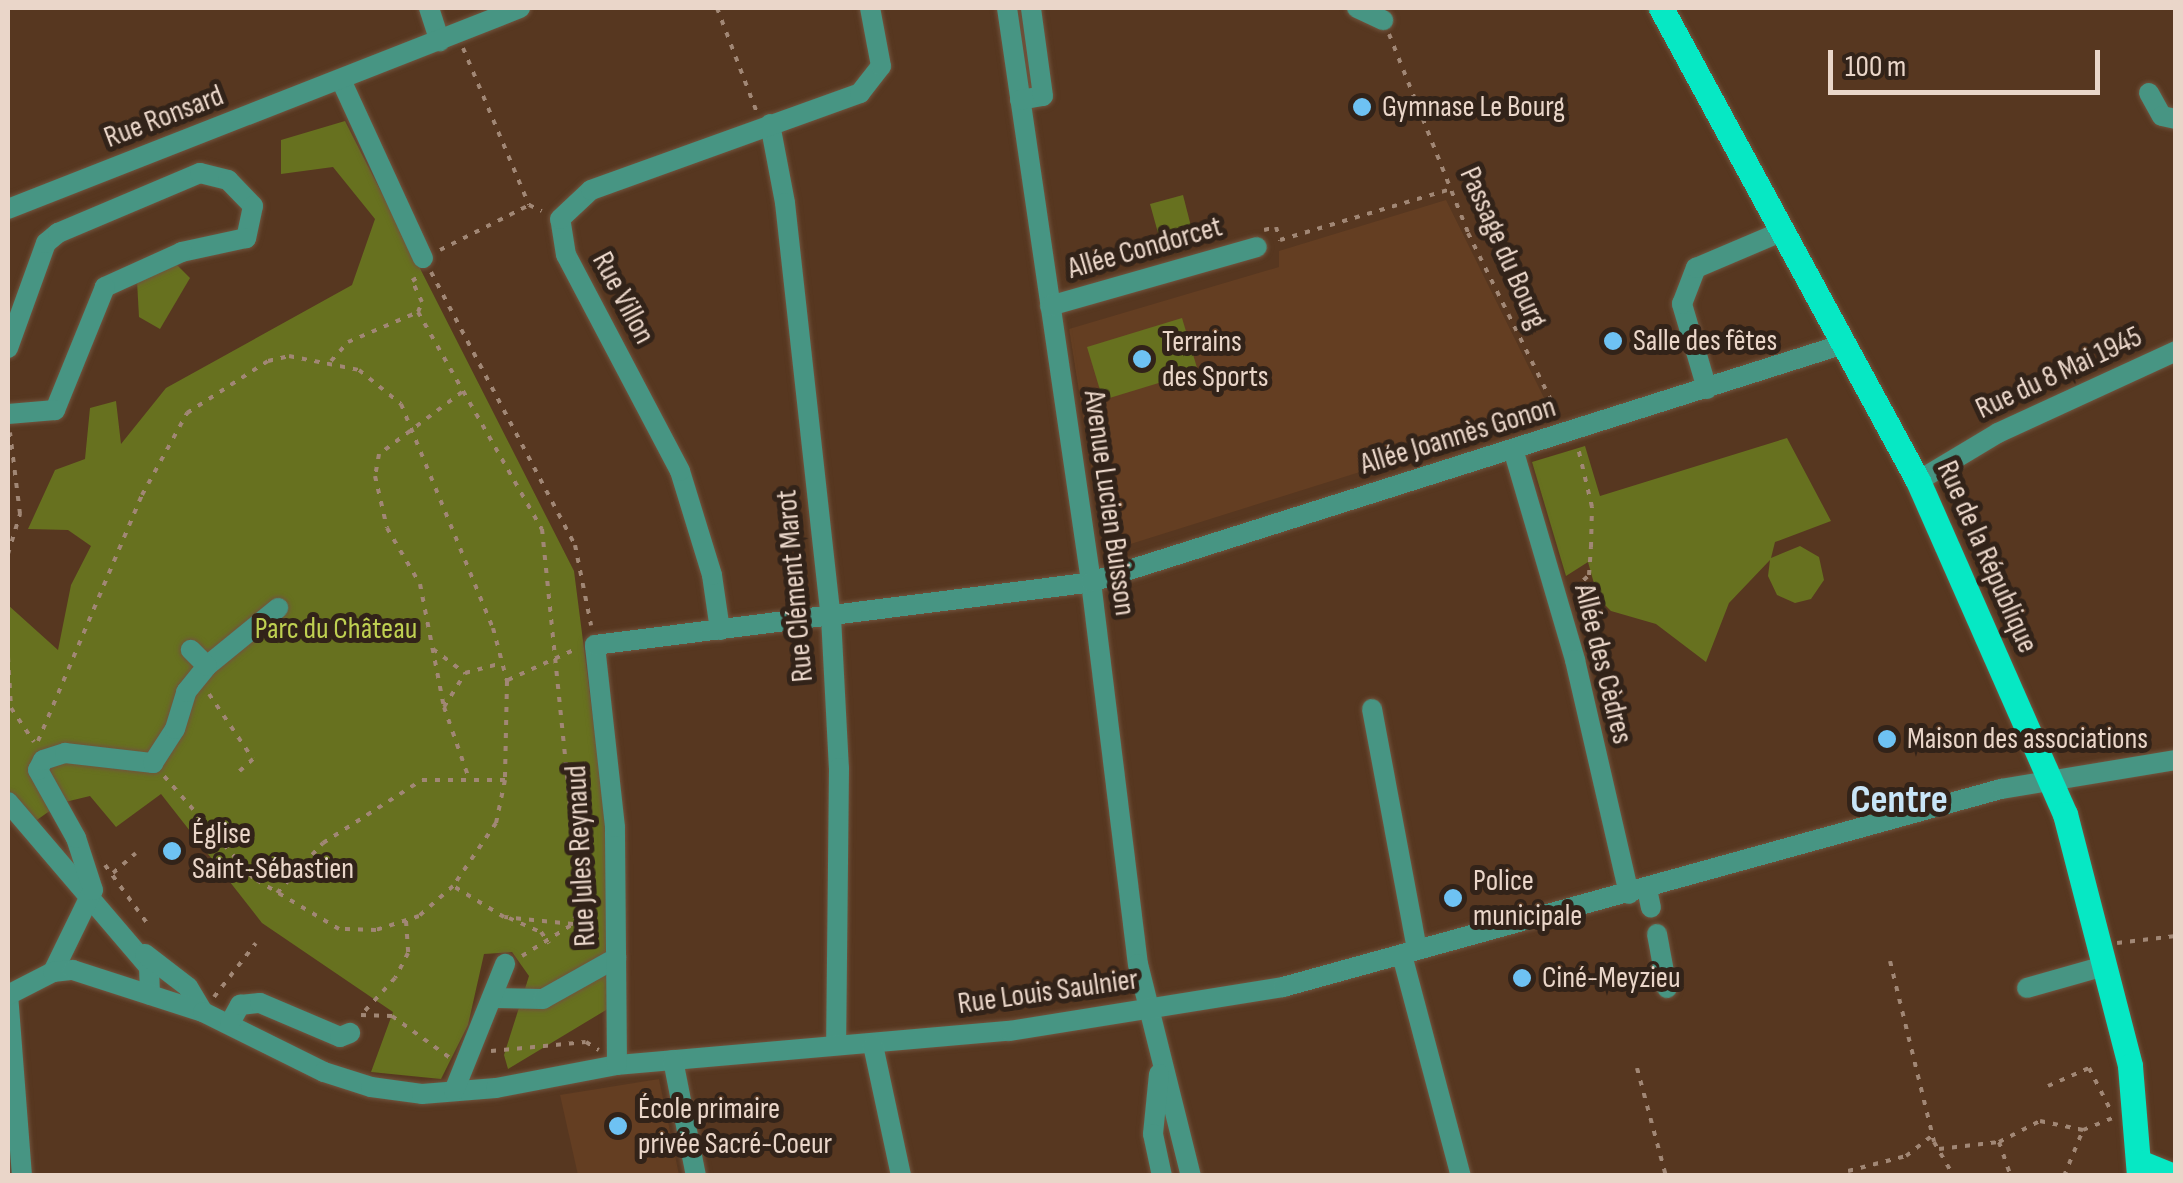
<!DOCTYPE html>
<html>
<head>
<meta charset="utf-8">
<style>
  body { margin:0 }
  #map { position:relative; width:2183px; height:1183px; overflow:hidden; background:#573720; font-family:"Sofia Sans Condensed",sans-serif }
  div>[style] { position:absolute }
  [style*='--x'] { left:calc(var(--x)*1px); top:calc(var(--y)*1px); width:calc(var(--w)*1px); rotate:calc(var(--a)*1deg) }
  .built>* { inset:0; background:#643e22 }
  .green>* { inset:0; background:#67711f }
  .path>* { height:4px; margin-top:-2px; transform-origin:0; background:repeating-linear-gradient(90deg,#a18775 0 5px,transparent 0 13px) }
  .roads { filter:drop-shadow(0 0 2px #71543e) drop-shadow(0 0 2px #71543e) }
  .minor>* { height:20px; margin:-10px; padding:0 10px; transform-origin:10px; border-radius:10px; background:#479583 }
  .major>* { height:25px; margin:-12.5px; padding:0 12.5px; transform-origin:12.5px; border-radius:12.5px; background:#06e8c4 }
  .dots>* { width:28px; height:28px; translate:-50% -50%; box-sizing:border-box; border:5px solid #322319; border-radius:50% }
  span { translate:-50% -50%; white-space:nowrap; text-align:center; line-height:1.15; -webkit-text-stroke:10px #322319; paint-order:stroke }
  .poi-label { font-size:30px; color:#ead6c9 }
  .left { translate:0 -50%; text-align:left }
  .street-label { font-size:30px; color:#ead6c9 }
  .park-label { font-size:30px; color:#bfd051 }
  .district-label { font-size:40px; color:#c8e5f8; font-weight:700 }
  .frame { position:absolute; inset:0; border:10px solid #ead6c9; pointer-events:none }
  .scale { position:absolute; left:1828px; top:50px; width:272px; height:45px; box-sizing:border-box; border:5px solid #ead6c9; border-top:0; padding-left:12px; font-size:30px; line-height:35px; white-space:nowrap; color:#ead6c9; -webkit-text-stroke:8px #322319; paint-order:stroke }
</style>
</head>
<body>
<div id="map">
  <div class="built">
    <i style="clip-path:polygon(1446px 200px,1551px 412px,1105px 552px,1069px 329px,1279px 267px,1279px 251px)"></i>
    <i style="clip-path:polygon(659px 1079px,679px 1175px,578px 1175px,560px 1095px)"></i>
  </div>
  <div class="green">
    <i style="clip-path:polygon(345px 121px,574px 571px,604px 804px,611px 1007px,508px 1069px,504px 1055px,529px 976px,512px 952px,484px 954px,468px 1025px,441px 1079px,371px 1072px,393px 1012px,262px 923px,161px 794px,116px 827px,90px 796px,61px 803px,34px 822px,8px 789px,8px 605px,58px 650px,71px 585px,91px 546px,68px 530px,28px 529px,55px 470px,85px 459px,90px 408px,116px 401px,121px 444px,166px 388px,352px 285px,375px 219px,333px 167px,281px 174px,281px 140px)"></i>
    <i style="clip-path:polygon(1183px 195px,1195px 242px,1163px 251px,1150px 204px)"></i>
    <i style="clip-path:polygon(177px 265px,190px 278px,160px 329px,139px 317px,137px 281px)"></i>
    <i style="clip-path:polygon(1182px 318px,1198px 371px,1103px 400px,1087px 347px)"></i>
    <i style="clip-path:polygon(1787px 438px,1831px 521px,1775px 542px,1771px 558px,1800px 546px,1819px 557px,1824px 580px,1811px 599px,1795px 603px,1777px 595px,1768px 576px,1770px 560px,1729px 603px,1706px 662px,1656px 624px,1611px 611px,1598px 598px,1588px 562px,1566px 576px,1532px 462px,1585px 446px,1600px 496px)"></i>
  </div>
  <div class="path">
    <i style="--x:717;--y:8;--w:112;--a:69.1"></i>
    <i style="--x:1389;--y:34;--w:214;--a:68.3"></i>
    <i style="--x:1468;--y:233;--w:202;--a:63.6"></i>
    <i style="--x:463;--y:48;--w:170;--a:67.2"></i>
    <i style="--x:529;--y:205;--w:14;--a:25"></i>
    <i style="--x:1264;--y:230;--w:12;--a:-14"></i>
    <i style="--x:1276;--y:227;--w:14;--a:73"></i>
    <i style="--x:1280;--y:240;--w:178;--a:-16.6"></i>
    <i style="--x:440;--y:250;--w:100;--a:-26.8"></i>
    <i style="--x:431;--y:272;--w:309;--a:62.2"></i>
    <i style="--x:575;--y:545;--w:82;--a:78.7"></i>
    <i style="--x:418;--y:312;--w:11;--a:-68"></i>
    <i style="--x:422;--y:302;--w:23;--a:-115"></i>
    <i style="--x:412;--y:281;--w:11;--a:-34"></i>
    <i style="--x:331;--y:361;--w:25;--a:-48"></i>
    <i style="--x:348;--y:342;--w:76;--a:-23.2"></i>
    <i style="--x:418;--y:312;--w:250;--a:60.3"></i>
    <i style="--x:542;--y:529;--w:374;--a:84.2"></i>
    <i style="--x:580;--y:901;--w:24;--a:107"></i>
    <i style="--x:573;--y:924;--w:69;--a:-174.2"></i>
    <i style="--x:504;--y:917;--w:60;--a:-148.7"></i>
    <i style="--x:462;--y:392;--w:104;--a:143.2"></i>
    <i style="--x:379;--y:454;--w:22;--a:100"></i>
    <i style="--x:375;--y:476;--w:53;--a:77"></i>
    <i style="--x:387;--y:528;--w:65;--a:59.5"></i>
    <i style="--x:420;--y:584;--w:125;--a:79"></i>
    <i style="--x:444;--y:707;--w:73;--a:70.8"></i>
    <i style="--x:8;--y:554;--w:42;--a:-73.3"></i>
    <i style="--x:20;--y:514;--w:82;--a:-97"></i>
    <i style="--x:1574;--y:589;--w:21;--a:-43"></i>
    <i style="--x:1589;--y:575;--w:28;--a:-86"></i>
    <i style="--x:1591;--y:547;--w:40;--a:-88.6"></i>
    <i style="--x:1592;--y:507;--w:61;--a:-103.3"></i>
    <i style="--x:433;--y:649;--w:40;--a:37"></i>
    <i style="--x:8;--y:657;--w:51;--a:86.6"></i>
    <i style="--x:11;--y:708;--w:41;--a:55.9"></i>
    <i style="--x:508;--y:680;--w:75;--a:-24.5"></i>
    <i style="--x:209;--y:694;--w:78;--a:55.9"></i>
    <i style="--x:253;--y:759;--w:24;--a:138"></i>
    <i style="--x:444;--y:707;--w:40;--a:-58"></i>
    <i style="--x:465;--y:673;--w:38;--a:-15"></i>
    <i style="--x:38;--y:741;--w:267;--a:-67.1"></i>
    <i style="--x:142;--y:495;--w:94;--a:-61.2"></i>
    <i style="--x:187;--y:413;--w:96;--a:-32.7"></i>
    <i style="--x:268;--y:361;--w:22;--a:-13"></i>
    <i style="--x:289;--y:356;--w:71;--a:11.3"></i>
    <i style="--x:359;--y:370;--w:54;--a:39"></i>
    <i style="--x:401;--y:404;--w:242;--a:67.7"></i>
    <i style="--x:493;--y:628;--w:55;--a:75.2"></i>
    <i style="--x:507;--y:681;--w:99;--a:91.2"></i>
    <i style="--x:505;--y:780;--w:44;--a:101.8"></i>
    <i style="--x:496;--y:823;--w:76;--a:124.3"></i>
    <i style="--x:453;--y:886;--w:45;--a:138.6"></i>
    <i style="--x:419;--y:916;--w:45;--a:162"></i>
    <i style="--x:376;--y:930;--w:37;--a:-178"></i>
    <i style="--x:339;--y:929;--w:100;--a:-149.3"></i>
    <i style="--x:253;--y:878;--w:137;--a:-131.1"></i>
    <i style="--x:105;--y:865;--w:72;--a:54.1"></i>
    <i style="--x:113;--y:873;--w:30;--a:-41"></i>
    <i style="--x:277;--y:893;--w:68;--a:-47.4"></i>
    <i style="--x:323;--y:843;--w:117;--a:-32.5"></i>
    <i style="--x:422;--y:780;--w:83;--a:0"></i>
    <i style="--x:509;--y:918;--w:35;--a:24"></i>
    <i style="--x:541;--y:932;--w:14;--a:54"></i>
    <i style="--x:406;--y:921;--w:32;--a:86"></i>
    <i style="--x:408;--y:953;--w:28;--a:117"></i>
    <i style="--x:395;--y:978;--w:50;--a:132.6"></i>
    <i style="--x:361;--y:1015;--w:31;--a:2"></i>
    <i style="--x:392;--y:1016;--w:72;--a:35.9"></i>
    <i style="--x:2117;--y:943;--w:59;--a:-6.8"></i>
    <i style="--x:522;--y:956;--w:60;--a:-32.1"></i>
    <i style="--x:1890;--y:961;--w:186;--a:76.3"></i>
    <i style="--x:1934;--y:1142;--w:39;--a:60"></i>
    <i style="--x:214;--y:997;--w:68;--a:-52.1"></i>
    <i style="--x:491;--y:1051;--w:95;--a:-5.4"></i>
    <i style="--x:586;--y:1042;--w:15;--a:32"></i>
    <i style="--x:1637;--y:1068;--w:112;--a:75"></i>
    <i style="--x:2048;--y:1086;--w:45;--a:-23.7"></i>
    <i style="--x:2089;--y:1068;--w:51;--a:62.9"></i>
    <i style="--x:1999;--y:1142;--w:36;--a:71"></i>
    <i style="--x:1939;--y:1149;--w:60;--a:-6.7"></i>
    <i style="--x:1999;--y:1142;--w:46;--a:-27.1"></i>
    <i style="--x:2040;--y:1121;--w:44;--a:11.8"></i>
    <i style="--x:2083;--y:1130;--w:35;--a:-22"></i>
    <i style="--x:1848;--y:1171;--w:60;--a:-14.5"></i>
    <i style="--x:1906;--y:1156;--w:34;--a:-38"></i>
    <i style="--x:2064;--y:1176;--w:50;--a:-67.6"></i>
  </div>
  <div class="roads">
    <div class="minor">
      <i style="--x:429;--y:8;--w:35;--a:72"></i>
      <i style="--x:1007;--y:8;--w:580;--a:81.67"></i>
      <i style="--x:1091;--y:582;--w:385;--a:83"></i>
      <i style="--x:1138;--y:964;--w:219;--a:76"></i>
      <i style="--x:1357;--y:8;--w:29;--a:25"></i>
      <i style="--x:341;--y:80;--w:196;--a:65.3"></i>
      <i style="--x:2149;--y:93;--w:26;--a:61"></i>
      <i style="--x:2162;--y:116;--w:14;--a:12"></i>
      <i style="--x:1020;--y:100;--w:23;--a:-10"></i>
      <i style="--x:1043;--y:96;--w:89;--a:-97.8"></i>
      <i style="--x:770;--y:124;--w:80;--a:79.2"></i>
      <i style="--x:785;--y:203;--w:417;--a:83.7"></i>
      <i style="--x:831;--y:617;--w:151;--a:87"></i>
      <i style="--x:839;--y:768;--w:277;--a:90.6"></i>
      <i style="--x:8;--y:209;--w:550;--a:-21.43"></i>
      <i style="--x:1050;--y:306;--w:215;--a:-15.9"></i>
      <i style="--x:8;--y:348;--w:112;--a:-70.1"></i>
      <i style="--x:46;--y:243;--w:16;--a:-40"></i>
      <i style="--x:58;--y:233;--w:154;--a:-22.9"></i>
      <i style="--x:200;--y:173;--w:29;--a:14"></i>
      <i style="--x:228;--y:180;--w:36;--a:46"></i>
      <i style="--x:253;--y:206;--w:33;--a:102"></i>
      <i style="--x:246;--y:238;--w:66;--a:167.7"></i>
      <i style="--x:182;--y:252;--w:85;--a:155.6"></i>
      <i style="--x:105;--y:287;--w:133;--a:112.1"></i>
      <i style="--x:55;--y:410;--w:47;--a:175.1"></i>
      <i style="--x:1707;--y:389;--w:89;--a:-106.4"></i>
      <i style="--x:1682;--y:304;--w:39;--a:-69"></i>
      <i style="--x:1696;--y:268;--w:92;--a:-23"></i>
      <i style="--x:1513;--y:449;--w:220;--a:73.6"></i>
      <i style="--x:1575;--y:660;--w:240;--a:77"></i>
      <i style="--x:1918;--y:481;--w:93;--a:-31"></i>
      <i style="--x:1998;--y:433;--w:196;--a:-24.7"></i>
      <i style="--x:720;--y:630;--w:56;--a:-98.3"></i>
      <i style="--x:712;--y:575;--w:109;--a:-107.1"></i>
      <i style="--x:680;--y:471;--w:244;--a:-117.8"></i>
      <i style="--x:566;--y:255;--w:36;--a:-99"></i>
      <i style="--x:560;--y:219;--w:42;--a:-43.1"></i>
      <i style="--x:591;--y:190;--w:286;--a:-19.8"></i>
      <i style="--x:860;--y:93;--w:34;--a:-52"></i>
      <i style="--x:881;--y:66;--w:59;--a:-100.7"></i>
      <i style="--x:207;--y:666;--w:92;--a:-39.2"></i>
      <i style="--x:1372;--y:709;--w:245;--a:79.4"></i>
      <i style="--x:8;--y:802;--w:217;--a:49.5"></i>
      <i style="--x:149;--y:967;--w:28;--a:88"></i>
      <i style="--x:1647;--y:889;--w:19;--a:78"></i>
      <i style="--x:1657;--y:934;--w:55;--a:79.5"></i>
      <i style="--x:145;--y:954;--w:54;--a:37.5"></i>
      <i style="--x:188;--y:987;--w:29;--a:59"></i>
      <i style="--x:1402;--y:955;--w:229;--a:75.1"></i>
      <i style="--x:53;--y:972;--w:91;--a:-64"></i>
      <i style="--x:93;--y:890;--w:55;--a:-108.1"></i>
      <i style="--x:76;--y:838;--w:78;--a:-119.2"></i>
      <i style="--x:38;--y:770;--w:11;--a:-63"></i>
      <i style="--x:43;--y:760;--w:23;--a:-18"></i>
      <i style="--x:65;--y:753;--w:89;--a:6.5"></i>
      <i style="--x:153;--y:763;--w:40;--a:-57.1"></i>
      <i style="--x:175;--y:729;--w:39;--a:-73"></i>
      <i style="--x:186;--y:692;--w:33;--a:-51"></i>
      <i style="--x:207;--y:666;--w:23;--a:-135"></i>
      <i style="--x:2027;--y:988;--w:80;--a:-15.9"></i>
      <i style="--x:8;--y:994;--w:183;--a:85.6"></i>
      <i style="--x:8;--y:995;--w:51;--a:-27.1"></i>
      <i style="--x:53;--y:972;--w:20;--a:-6"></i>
      <i style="--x:73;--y:970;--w:137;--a:17.9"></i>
      <i style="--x:203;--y:1012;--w:135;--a:26.4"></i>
      <i style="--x:324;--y:1072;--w:49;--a:17.7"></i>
      <i style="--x:371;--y:1087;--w:51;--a:7.8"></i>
      <i style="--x:422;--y:1094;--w:74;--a:-4.6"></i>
      <i style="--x:496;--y:1088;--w:123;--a:-10.8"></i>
      <i style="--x:617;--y:1065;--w:393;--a:-5"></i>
      <i style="--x:1009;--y:1031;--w:278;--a:-9.1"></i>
      <i style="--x:1283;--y:987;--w:745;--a:-15.42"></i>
      <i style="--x:2001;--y:789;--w:177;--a:-9.4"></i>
      <i style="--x:495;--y:998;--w:48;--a:1.2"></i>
      <i style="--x:543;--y:999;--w:84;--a:-29.3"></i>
      <i style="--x:230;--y:1023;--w:21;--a:-61"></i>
      <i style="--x:240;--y:1005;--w:20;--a:-6"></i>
      <i style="--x:260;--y:1003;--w:87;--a:23"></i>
      <i style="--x:340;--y:1037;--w:11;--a:-22"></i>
      <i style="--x:873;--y:1045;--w:134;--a:77.9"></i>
      <i style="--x:673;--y:1060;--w:118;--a:78.8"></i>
      <i style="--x:617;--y:1065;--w:238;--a:-90.5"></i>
      <i style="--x:615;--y:827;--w:183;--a:-96.3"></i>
      <i style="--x:595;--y:645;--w:500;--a:-7.2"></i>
      <i style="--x:1091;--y:582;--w:787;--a:-17.54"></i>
      <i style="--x:1159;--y:1074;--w:60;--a:95.7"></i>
      <i style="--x:1153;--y:1134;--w:43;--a:77.9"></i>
      <i style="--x:454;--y:1091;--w:137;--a:-68.1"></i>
    </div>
    <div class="major">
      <i style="--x:1661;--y:8;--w:538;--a:61.48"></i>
      <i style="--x:1918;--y:481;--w:364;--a:66.2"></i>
      <i style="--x:2065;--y:814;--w:260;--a:75.5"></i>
      <i style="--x:2130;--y:1066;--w:110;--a:85.3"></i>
      <i style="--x:2139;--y:1162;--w:37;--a:22"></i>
    </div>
  </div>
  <div class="dots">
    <i style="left:1362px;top:107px;background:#6ec2f3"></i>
    <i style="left:1613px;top:341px;background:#6ec2f3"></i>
    <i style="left:1142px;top:359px;background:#6ec2f3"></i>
    <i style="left:1887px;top:739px;background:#6ec2f3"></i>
    <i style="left:172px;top:851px;background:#6ec2f3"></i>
    <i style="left:1453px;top:898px;background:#6ec2f3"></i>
    <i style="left:1522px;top:978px;background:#6ec2f3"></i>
    <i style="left:618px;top:1126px;background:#6ec2f3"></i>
  </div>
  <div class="poi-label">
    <span class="left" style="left:1382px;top:107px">Gymnase Le Bourg</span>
    <span class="left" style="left:1633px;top:341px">Salle des fêtes</span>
    <span class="left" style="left:1162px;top:359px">Terrains<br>des Sports</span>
    <span class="left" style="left:1907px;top:739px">Maison des associations</span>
    <span class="left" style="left:192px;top:851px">Église<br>Saint-Sébastien</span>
    <span class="left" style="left:1473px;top:898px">Police<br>municipale</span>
    <span class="left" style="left:1542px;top:978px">Ciné-Meyzieu</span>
    <span class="left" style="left:638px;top:1126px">École primaire<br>privée Sacré-Coeur</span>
  </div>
  <div class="street-label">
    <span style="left:164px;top:117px;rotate:-21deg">Rue Ronsard</span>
    <span style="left:1145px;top:248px;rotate:-16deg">Allée Condorcet</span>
    <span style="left:1503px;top:248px;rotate:66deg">Passage du Bourg</span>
    <span style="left:623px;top:298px;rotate:62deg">Rue Villon</span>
    <span style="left:2059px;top:373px;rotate:-25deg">Rue du 8 Mai 1945</span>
    <span style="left:1458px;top:436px;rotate:-17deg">Allée Joannès Gonon</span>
    <span style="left:1109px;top:503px;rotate:82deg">Avenue Lucien Buisson</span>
    <span style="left:1987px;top:557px;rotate:66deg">Rue de la République</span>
    <span style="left:795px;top:586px;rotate:-95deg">Rue Clément Marot</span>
    <span style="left:1603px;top:664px;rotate:76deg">Allée des Cèdres</span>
    <span style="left:581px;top:856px;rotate:-93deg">Rue Jules Reynaud</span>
    <span style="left:1048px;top:992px;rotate:-8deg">Rue Louis Saulnier</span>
  </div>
  <div class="park-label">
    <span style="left:336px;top:629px">Parc du Château</span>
  </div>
  <div class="district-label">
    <span style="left:1899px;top:800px">Centre</span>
  </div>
  <div class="frame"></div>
  <div class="scale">100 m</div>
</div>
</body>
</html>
